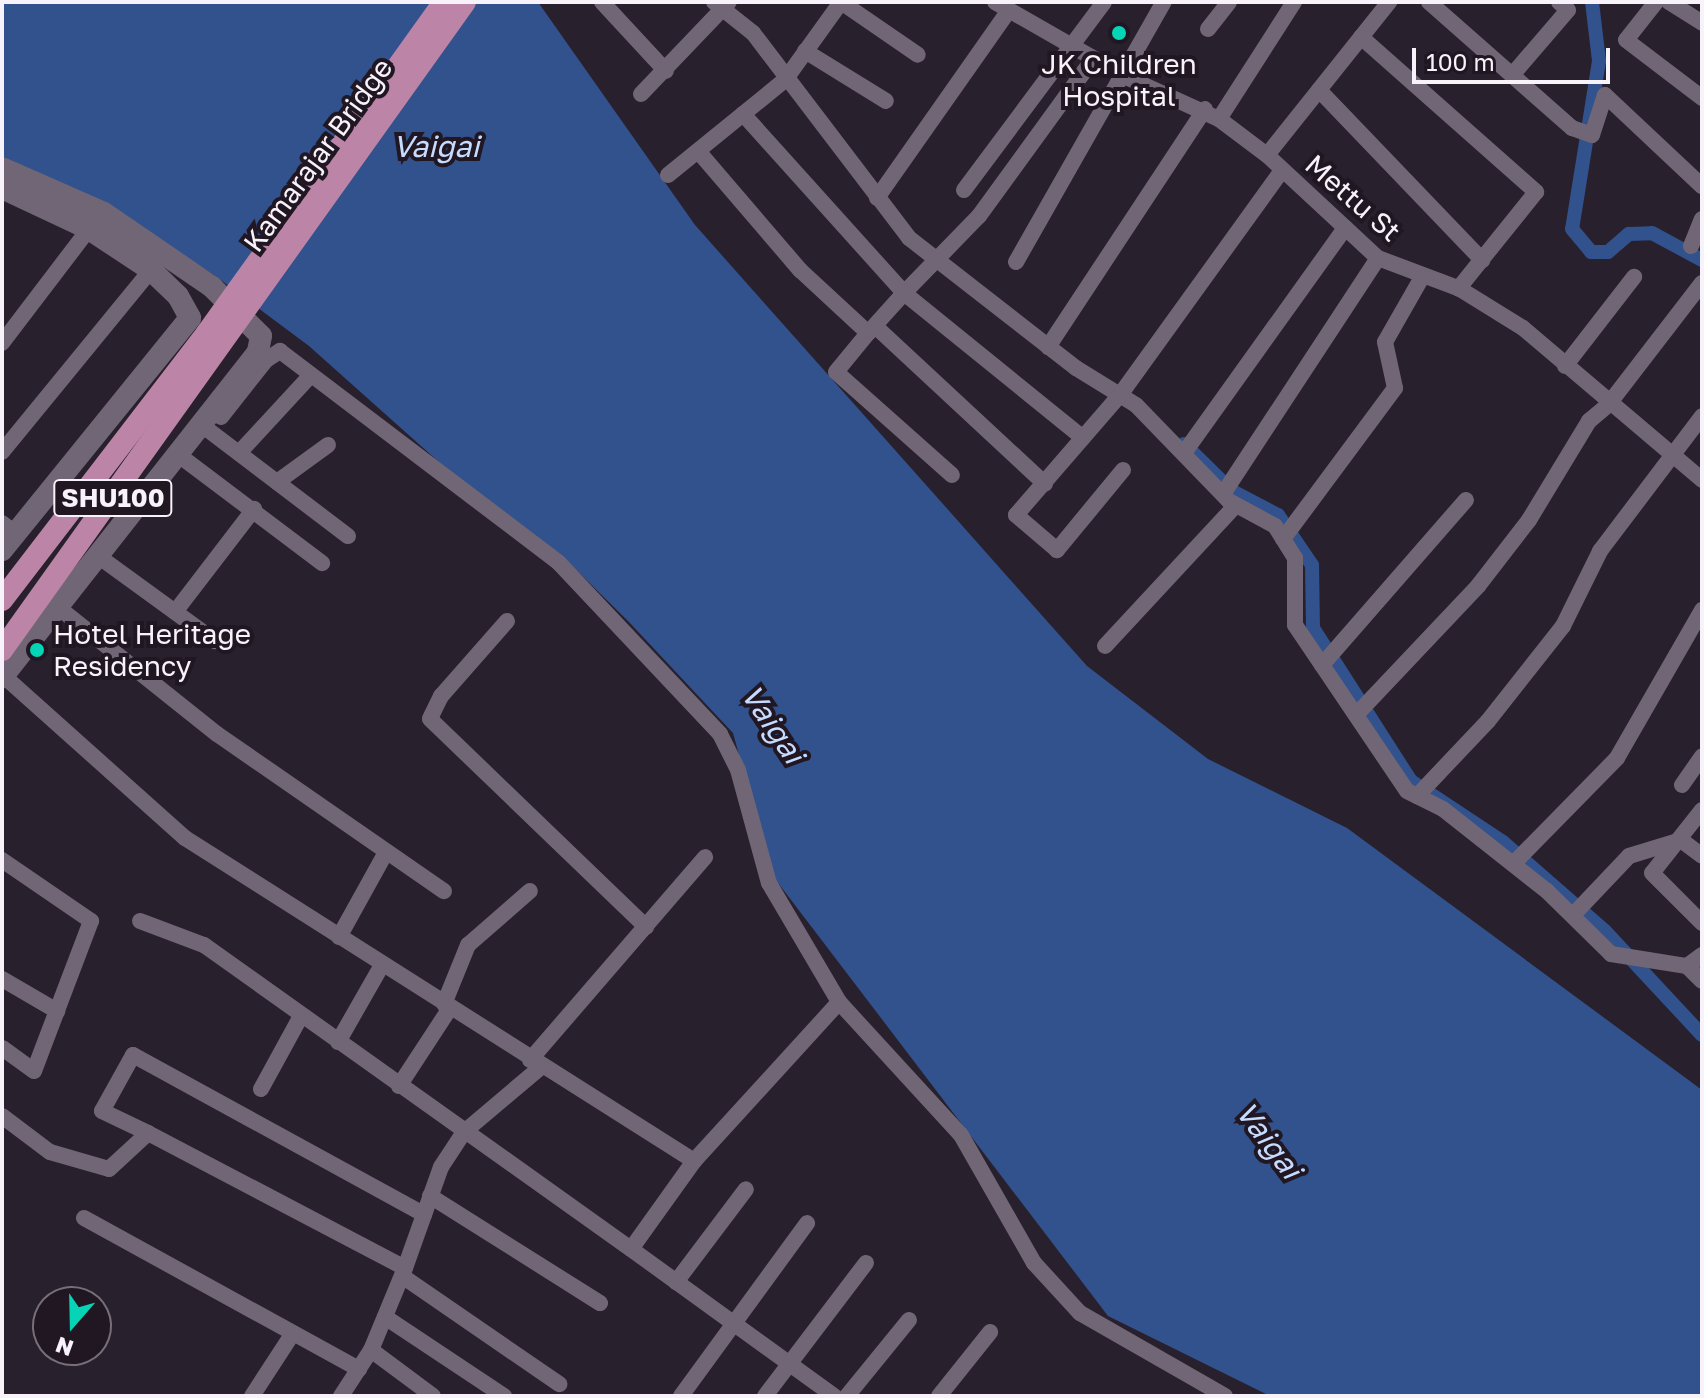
<!DOCTYPE html>
<html>
<head>
<meta charset="utf-8">
<style>
  body { margin:0 }
  #map { position:relative; width:1704px; height:1398px; overflow:hidden; background:#29202d; font-family:"Golos Text",sans-serif }
  div>[style] { position:absolute }
  [style*='--x'] { left:calc(var(--x)*1px); top:calc(var(--y)*1px); width:calc(var(--w)*1px); rotate:calc(var(--a)*1deg) }
  .water>* { inset:0; background:#31528c }
  .canal>* { height:14px; margin:-7px; padding:0 7px; transform-origin:7px; border-radius:7px; background:#31528c }
  .minor>* { height:16px; margin:-8px; padding:0 8px; transform-origin:8px; border-radius:8px; background:#716675 }
  .secondary>* { height:22px; margin:-11px; padding:0 11px; transform-origin:11px; border-radius:11px; background:#716675 }
  .primary>* { height:22px; margin:-11px; padding:0 11px; transform-origin:11px; border-radius:11px; background:#bc85a8 }
  .dots>* { width:22px; height:22px; translate:-50% -50%; box-sizing:border-box; border:4px solid #201723; border-radius:50% }
  span { translate:-50% -50%; white-space:nowrap; text-align:center; line-height:1.15; -webkit-text-stroke:8px #201723; paint-order:stroke }
  .shield-label span { padding:2px 6px; background:#201723; border:2px solid; border-radius:6px; -webkit-text-stroke-width:0 }
  .shield-label { font-size:26px; color:#f8f2fa; font-weight:700 }
  .poi-label { font-size:28px; color:#f8f2fa }
  .left { translate:0 -50%; text-align:left }
  .street-label { font-size:28px; color:#f8f2fa }
  .water-label { font-size:30px; color:#c6dbfe; font-style:italic }
  .frame { position:absolute; inset:0; border:4px solid #f8f2fa; pointer-events:none }
  .north { position:absolute; left:32px; top:1286px; width:80px; height:80px; box-sizing:border-box; background:#201723; border:2px solid #766f79; border-radius:50%; rotate:200deg; font-size:22px; font-weight:700; line-height:32px; text-align:center; color:#f8f2fa }
  .north::after { content:''; display:block; margin:auto; width:28px; height:36px; background:#05d5b6; clip-path:polygon(50% 0,100% 100%,50% 72%,0 100%) }
  .scale { position:absolute; left:1412px; top:48px; width:198px; height:36px; box-sizing:border-box; border:4px solid #f8f2fa; border-top:0; padding-left:10px; font-size:24px; line-height:28px; white-space:nowrap; color:#f8f2fa; -webkit-text-stroke:6px #201723; paint-order:stroke }
</style>
</head>
<body>
<div id="map">
  <div class="water">
    <i style="clip-path:polygon(2px 2px,538px 2px,695px 225px,1087px 666px,1208px 759px,1347px 828px,1702px 1090px,1702px 1396px,1270px 1396px,1108px 1316px,772px 875px,733px 733px,629px 622px,560px 554px,486px 504px,309px 346px,214px 275px,111px 208px,2px 156px)"></i>
  </div>
  <div class="canal">
    <i style="--x:1592;--y:2;--w:59;--a:83.2"></i>
    <i style="--x:1599;--y:61;--w:170;--a:99.1"></i>
    <i style="--x:1572;--y:229;--w:30;--a:50"></i>
    <i style="--x:1591;--y:252;--w:17;--a:0"></i>
    <i style="--x:1608;--y:252;--w:28;--a:-41"></i>
    <i style="--x:1629;--y:234;--w:23;--a:-2"></i>
    <i style="--x:1652;--y:233;--w:57;--a:28.4"></i>
    <i style="--x:1184;--y:444;--w:67;--a:44.4"></i>
    <i style="--x:1232;--y:491;--w:52;--a:27.6"></i>
    <i style="--x:1278;--y:515;--w:60;--a:55.8"></i>
    <i style="--x:1312;--y:565;--w:63;--a:89.1"></i>
    <i style="--x:1313;--y:628;--w:182;--a:57.4"></i>
    <i style="--x:1411;--y:781;--w:110;--a:33.5"></i>
    <i style="--x:1503;--y:842;--w:135;--a:41.1"></i>
    <i style="--x:1605;--y:931;--w:142;--a:47"></i>
  </div>
  <div class="minor">
    <i style="--x:602;--y:2;--w:94;--a:47.2"></i>
    <i style="--x:714;--y:2;--w:50;--a:38.5"></i>
    <i style="--x:753;--y:33;--w:258;--a:52.7"></i>
    <i style="--x:909;--y:238;--w:212;--a:37.9"></i>
    <i style="--x:1076;--y:368;--w:70;--a:31.7"></i>
    <i style="--x:1136;--y:405;--w:134;--a:45.9"></i>
    <i style="--x:1229;--y:501;--w:52;--a:28.5"></i>
    <i style="--x:1275;--y:526;--w:38;--a:58"></i>
    <i style="--x:1295;--y:558;--w:67;--a:90"></i>
    <i style="--x:1295;--y:625;--w:200;--a:56"></i>
    <i style="--x:1407;--y:791;--w:40;--a:26.6"></i>
    <i style="--x:1443;--y:809;--w:132;--a:38.3"></i>
    <i style="--x:1547;--y:891;--w:90;--a:44.5"></i>
    <i style="--x:1611;--y:954;--w:77;--a:9"></i>
    <i style="--x:1687;--y:966;--w:19;--a:-36"></i>
    <i style="--x:841;--y:2;--w:93;--a:34.5"></i>
    <i style="--x:995;--y:2;--w:149;--a:29.8"></i>
    <i style="--x:1124;--y:76;--w:104;--a:24.4"></i>
    <i style="--x:1219;--y:119;--w:60;--a:36.9"></i>
    <i style="--x:1267;--y:155;--w:151;--a:42.9"></i>
    <i style="--x:1378;--y:258;--w:88;--a:20.7"></i>
    <i style="--x:1460;--y:289;--w:74;--a:31.8"></i>
    <i style="--x:1523;--y:328;--w:235;--a:40.3"></i>
    <i style="--x:1429;--y:2;--w:191;--a:41.4"></i>
    <i style="--x:1572;--y:128;--w:21;--a:19"></i>
    <i style="--x:1592;--y:135;--w:42;--a:-72"></i>
    <i style="--x:1605;--y:95;--w:133;--a:43.2"></i>
    <i style="--x:1656;--y:2;--w:48;--a:128.3"></i>
    <i style="--x:1626;--y:40;--w:96;--a:37.3"></i>
    <i style="--x:1669;--y:2;--w:39;--a:32"></i>
    <i style="--x:1208;--y:29;--w:34;--a:-52"></i>
    <i style="--x:1361;--y:37;--w:234;--a:41.5"></i>
    <i style="--x:1536;--y:192;--w:124;--a:128.8"></i>
    <i style="--x:805;--y:51;--w:95;--a:31.7"></i>
    <i style="--x:1513;--y:74;--w:84;--a:-49.3"></i>
    <i style="--x:1568;--y:10;--w:12;--a:-138"></i>
    <i style="--x:1319;--y:90;--w:236;--a:46.2"></i>
    <i style="--x:641;--y:94;--w:127;--a:-46.3"></i>
    <i style="--x:743;--y:114;--w:241;--a:48"></i>
    <i style="--x:904;--y:293;--w:107;--a:-45.8"></i>
    <i style="--x:979;--y:216;--w:195;--a:-54"></i>
    <i style="--x:1219;--y:119;--w:139;--a:-57.3"></i>
    <i style="--x:698;--y:151;--w:157;--a:49.4"></i>
    <i style="--x:800;--y:270;--w:93;--a:42.8"></i>
    <i style="--x:868;--y:333;--w:54;--a:-48"></i>
    <i style="--x:904;--y:293;--w:230;--a:39"></i>
    <i style="--x:1267;--y:155;--w:196;--a:-51.4"></i>
    <i style="--x:668;--y:175;--w:151;--a:-39.1"></i>
    <i style="--x:785;--y:80;--w:96;--a:-54.3"></i>
    <i style="--x:964;--y:190;--w:234;--a:-53.3"></i>
    <i style="--x:877;--y:198;--w:230;--a:-54.9"></i>
    <i style="--x:1691;--y:246;--w:29;--a:-68"></i>
    <i style="--x:1016;--y:262;--w:299;--a:-60.4"></i>
    <i style="--x:875;--y:326;--w:232;--a:42.9"></i>
    <i style="--x:868;--y:333;--w:50;--a:129.4"></i>
    <i style="--x:836;--y:372;--w:155;--a:41.6"></i>
    <i style="--x:2;--y:343;--w:143;--a:-52.7"></i>
    <i style="--x:1048;--y:347;--w:285;--a:-56.6"></i>
    <i style="--x:1565;--y:366;--w:113;--a:-52.2"></i>
    <i style="--x:221;--y:417;--w:73;--a:-51.7"></i>
    <i style="--x:266;--y:360;--w:17;--a:-33"></i>
    <i style="--x:280;--y:351;--w:350;--a:37.2"></i>
    <i style="--x:559;--y:563;--w:235;--a:46.7"></i>
    <i style="--x:720;--y:734;--w:40;--a:63.4"></i>
    <i style="--x:738;--y:770;--w:117;--a:74.7"></i>
    <i style="--x:769;--y:883;--w:138;--a:59.5"></i>
    <i style="--x:199;--y:423;--w:187;--a:37.2"></i>
    <i style="--x:2;--y:452;--w:235;--a:-50.7"></i>
    <i style="--x:176;--y:453;--w:183;--a:37"></i>
    <i style="--x:239;--y:453;--w:106;--a:-47.3"></i>
    <i style="--x:1184;--y:453;--w:277;--a:-54.4"></i>
    <i style="--x:1123;--y:470;--w:104;--a:129.5"></i>
    <i style="--x:1057;--y:550;--w:54;--a:-139.5"></i>
    <i style="--x:1016;--y:515;--w:159;--a:-49.1"></i>
    <i style="--x:1120;--y:395;--w:277;--a:-54.2"></i>
    <i style="--x:277;--y:482;--w:63;--a:-36"></i>
    <i style="--x:1223;--y:494;--w:282;--a:-56.7"></i>
    <i style="--x:2;--y:523;--w:16;--a:38"></i>
    <i style="--x:1283;--y:539;--w:188;--a:-53.4"></i>
    <i style="--x:1395;--y:388;--w:47;--a:-102.3"></i>
    <i style="--x:1385;--y:342;--w:73;--a:-60.3"></i>
    <i style="--x:98;--y:556;--w:145;--a:36"></i>
    <i style="--x:59;--y:608;--w:202;--a:38.6"></i>
    <i style="--x:217;--y:734;--w:276;--a:34.7"></i>
    <i style="--x:175;--y:612;--w:130;--a:-52.5"></i>
    <i style="--x:507;--y:621;--w:100;--a:131.3"></i>
    <i style="--x:441;--y:696;--w:25;--a:116"></i>
    <i style="--x:430;--y:719;--w:300;--a:43.9"></i>
    <i style="--x:1105;--y:646;--w:192;--a:-47.1"></i>
    <i style="--x:1322;--y:665;--w:219;--a:-48.9"></i>
    <i style="--x:6;--y:678;--w:240;--a:41.8"></i>
    <i style="--x:185;--y:838;--w:603;--a:32.4"></i>
    <i style="--x:694;--y:1161;--w:108;--a:125.6"></i>
    <i style="--x:631;--y:1249;--w:251;--a:35.9"></i>
    <i style="--x:1356;--y:715;--w:178;--a:-46.6"></i>
    <i style="--x:1478;--y:586;--w:83;--a:-52.3"></i>
    <i style="--x:1529;--y:520;--w:116;--a:-58.8"></i>
    <i style="--x:1589;--y:421;--w:25;--a:-40"></i>
    <i style="--x:1608;--y:405;--w:154;--a:-52.4"></i>
    <i style="--x:1682;--y:785;--w:35;--a:-55"></i>
    <i style="--x:1417;--y:796;--w:103;--a:-46.6"></i>
    <i style="--x:1488;--y:721;--w:121;--a:-51.7"></i>
    <i style="--x:1563;--y:626;--w:84;--a:-63.7"></i>
    <i style="--x:1600;--y:551;--w:169;--a:-52.9"></i>
    <i style="--x:1702;--y:810;--w:80;--a:128.4"></i>
    <i style="--x:1652;--y:873;--w:71;--a:45"></i>
    <i style="--x:2;--y:860;--w:108;--a:34.4"></i>
    <i style="--x:91;--y:921;--w:160;--a:110.8"></i>
    <i style="--x:34;--y:1071;--w:39;--a:-144"></i>
    <i style="--x:1513;--y:864;--w:148;--a:-45.5"></i>
    <i style="--x:1617;--y:758;--w:171;--a:-60.1"></i>
    <i style="--x:1574;--y:914;--w:80;--a:-46.5"></i>
    <i style="--x:1629;--y:856;--w:54;--a:-17.1"></i>
    <i style="--x:1681;--y:840;--w:26;--a:37"></i>
    <i style="--x:140;--y:921;--w:68;--a:20.6"></i>
    <i style="--x:204;--y:945;--w:524;--a:35.45"></i>
    <i style="--x:339;--y:937;--w:95;--a:-61"></i>
    <i style="--x:1687;--y:966;--w:21;--a:45"></i>
    <i style="--x:2;--y:979;--w:64;--a:30.2"></i>
    <i style="--x:444;--y:1004;--w:64;--a:-67.9"></i>
    <i style="--x:468;--y:945;--w:82;--a:-41.1"></i>
    <i style="--x:338;--y:1042;--w:89;--a:-60.3"></i>
    <i style="--x:530;--y:1060;--w:268;--a:-49.2"></i>
    <i style="--x:399;--y:1086;--w:93;--a:-56.8"></i>
    <i style="--x:261;--y:1089;--w:83;--a:-61.3"></i>
    <i style="--x:2;--y:1116;--w:60;--a:36.9"></i>
    <i style="--x:50;--y:1152;--w:61;--a:16.1"></i>
    <i style="--x:109;--y:1169;--w:53;--a:-42.7"></i>
    <i style="--x:148;--y:1133;--w:290;--a:27.7"></i>
    <i style="--x:405;--y:1268;--w:89;--a:112.5"></i>
    <i style="--x:371;--y:1350;--w:55;--a:123.1"></i>
    <i style="--x:148;--y:1133;--w:51;--a:-154.4"></i>
    <i style="--x:102;--y:1111;--w:64;--a:-61"></i>
    <i style="--x:133;--y:1055;--w:332;--a:28.7"></i>
    <i style="--x:694;--y:1161;--w:215;--a:-47.6"></i>
    <i style="--x:839;--y:1002;--w:180;--a:47.5"></i>
    <i style="--x:961;--y:1135;--w:147;--a:60.3"></i>
    <i style="--x:1034;--y:1263;--w:68;--a:47.4"></i>
    <i style="--x:1080;--y:1313;--w:167;--a:29.8"></i>
    <i style="--x:430;--y:1196;--w:201;--a:32.2"></i>
    <i style="--x:84;--y:1218;--w:314;--a:28.8"></i>
    <i style="--x:405;--y:1268;--w:107;--a:-70.4"></i>
    <i style="--x:441;--y:1167;--w:42;--a:-56.7"></i>
    <i style="--x:464;--y:1132;--w:101;--a:-40.2"></i>
    <i style="--x:402;--y:1276;--w:191;--a:34.5"></i>
    <i style="--x:676;--y:1282;--w:116;--a:-53"></i>
    <i style="--x:385;--y:1317;--w:143;--a:33.6"></i>
    <i style="--x:371;--y:1350;--w:77;--a:36.6"></i>
    <i style="--x:252;--y:1396;--w:75;--a:-56.9"></i>
    <i style="--x:681;--y:1396;--w:214;--a:-53.9"></i>
    <i style="--x:765;--y:1396;--w:167;--a:-52.8"></i>
    <i style="--x:847;--y:1396;--w:98;--a:-50.8"></i>
    <i style="--x:939;--y:1396;--w:82;--a:-51.4"></i>
  </div>
  <div class="secondary">
    <i style="--x:2;--y:168;--w:111;--a:23.8"></i>
    <i style="--x:104;--y:213;--w:131;--a:34.4"></i>
    <i style="--x:212;--y:287;--w:69;--a:45"></i>
    <i style="--x:261;--y:336;--w:16;--a:101"></i>
    <i style="--x:258;--y:352;--w:414;--a:128.2"></i>
    <i style="--x:2;--y:188;--w:96;--a:25.2"></i>
    <i style="--x:89;--y:229;--w:74;--a:33.5"></i>
    <i style="--x:151;--y:270;--w:37;--a:44"></i>
    <i style="--x:178;--y:296;--w:25;--a:61"></i>
    <i style="--x:190;--y:318;--w:299;--a:129"></i>
  </div>
  <div class="primary">
    <i style="--x:2;--y:600;--w:337;--a:-52.5"></i>
    <i style="--x:207;--y:333;--w:407;--a:-54.4"></i>
    <i style="--x:2;--y:650;--w:796;--a:-54.45"></i>
  </div>
  <div class="dots">
    <i style="left:1119px;top:33px;background:#05d5b6"></i>
    <i style="left:37px;top:650px;background:#05d5b6"></i>
  </div>
  <div class="shield-label">
    <span style="left:113px;top:498px">SHU100</span>
  </div>
  <div class="poi-label">
    <span style="left:1119px;top:80px">JK Children<br>Hospital</span>
    <span class="left" style="left:53px;top:650px">Hotel Heritage<br>Residency</span>
  </div>
  <div class="street-label">
    <span style="left:318px;top:155px;rotate:-54deg">Kamarajar Bridge</span>
    <span style="left:1353px;top:198px;rotate:41deg">Mettu St</span>
  </div>
  <div class="water-label">
    <span style="left:436px;top:146px">Vaigai</span>
    <span style="left:773px;top:724px;rotate:56deg">Vaigai</span>
    <span style="left:1269px;top:1140px;rotate:53deg">Vaigai</span>
  </div>
  <div class="frame"></div>
  <div class="north">N</div>
  <div class="scale">100 m</div>
</div>
</body>
</html>
